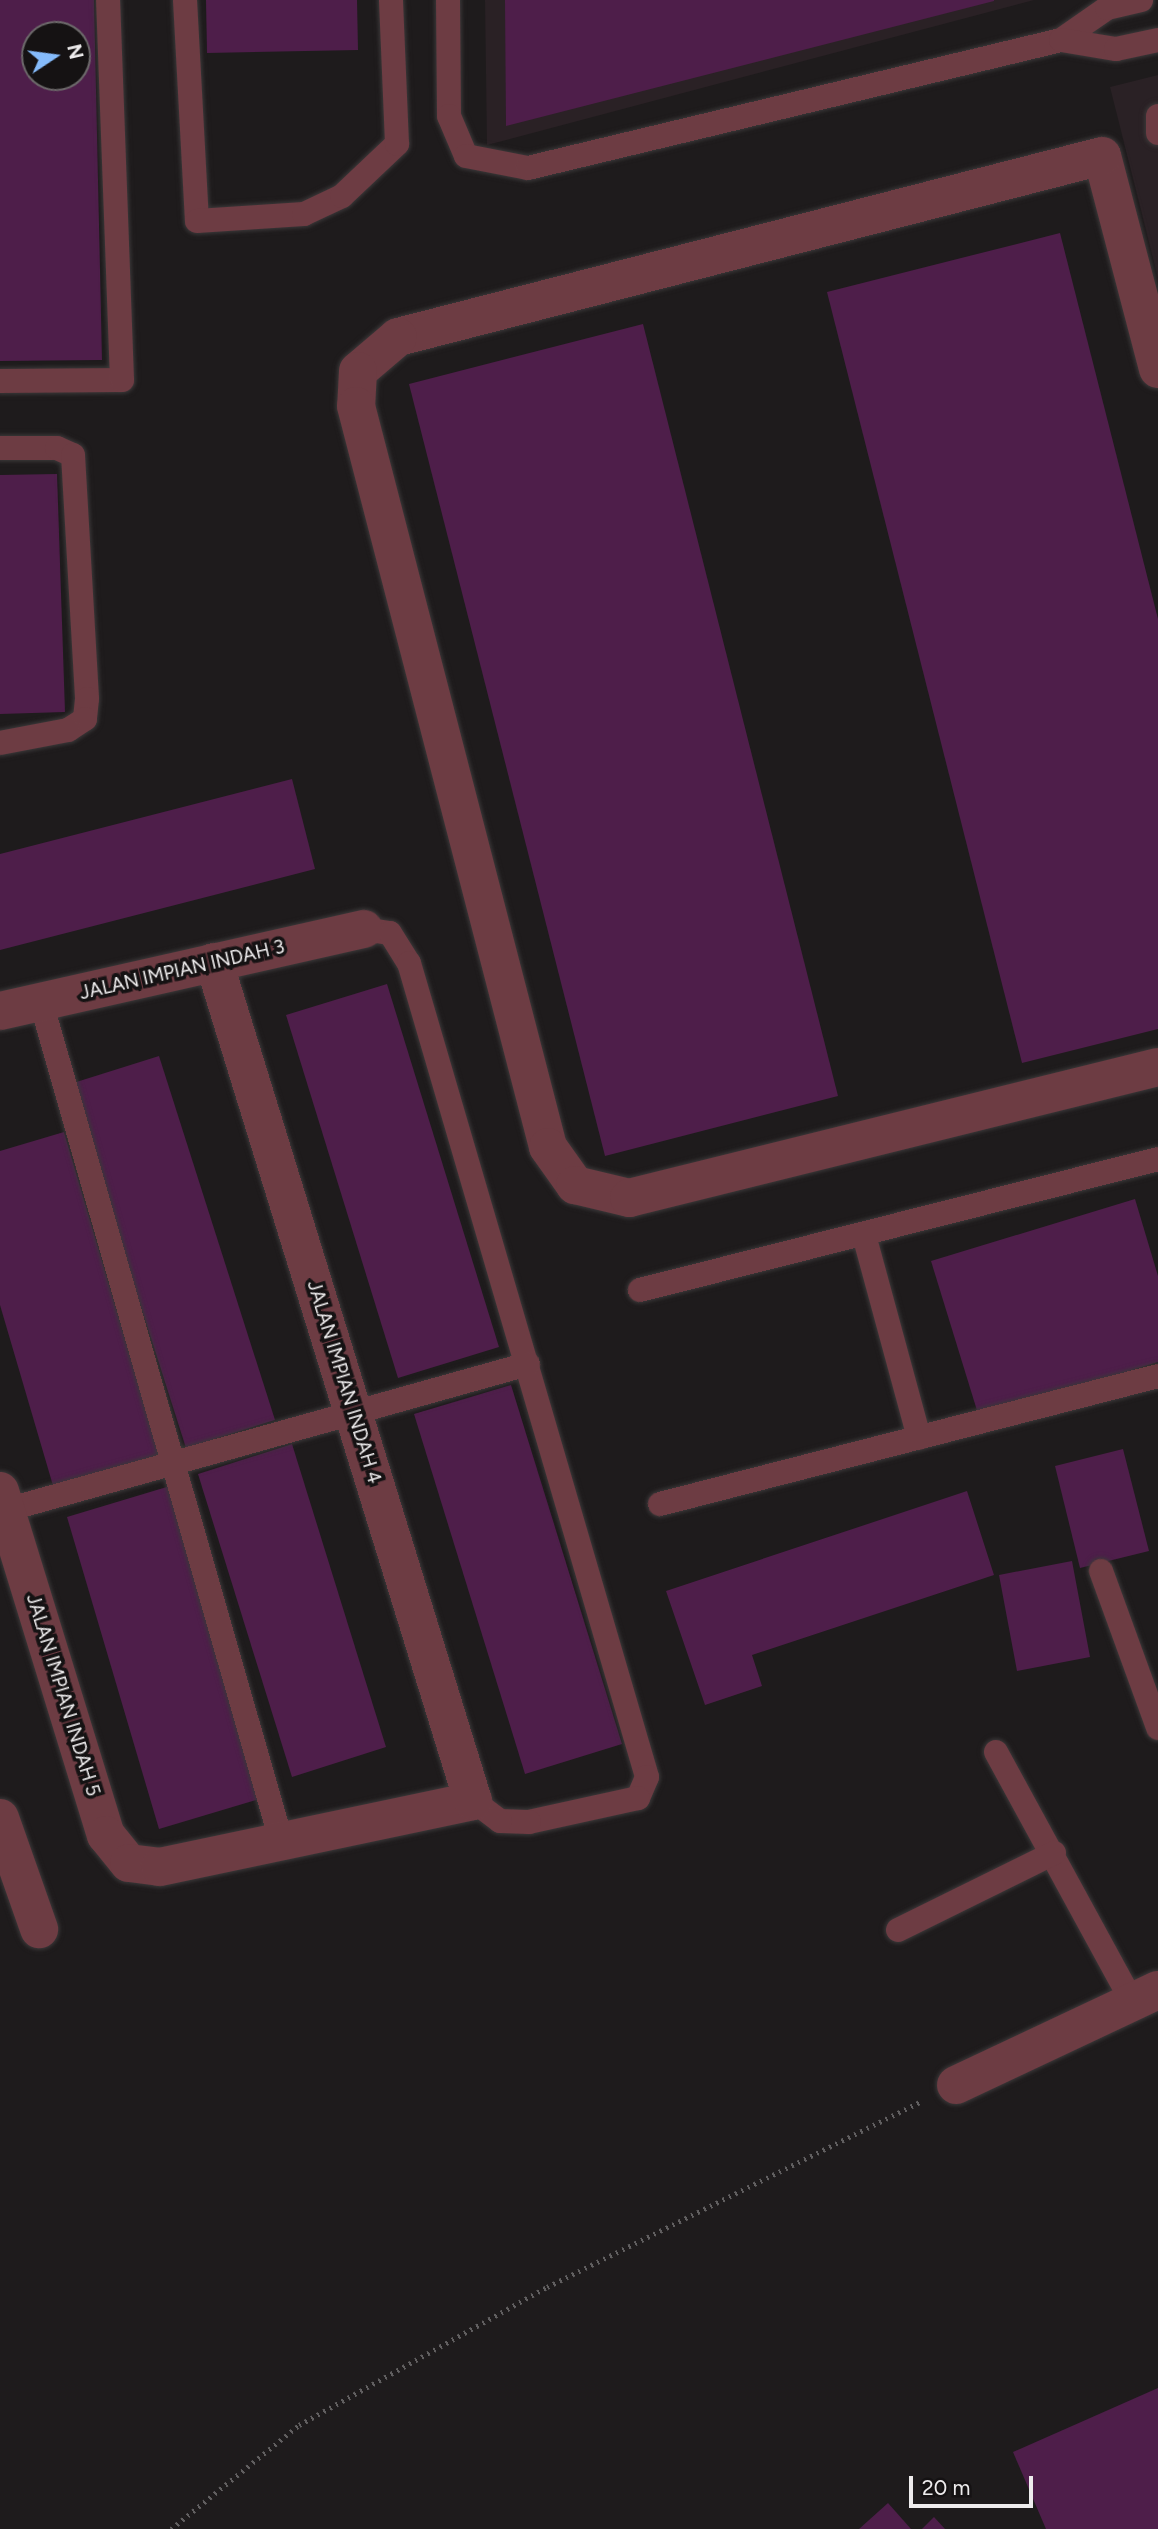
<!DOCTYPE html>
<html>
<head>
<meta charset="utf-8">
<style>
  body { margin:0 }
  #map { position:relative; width:1158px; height:2529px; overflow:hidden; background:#1e1b1c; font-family:Figtree,sans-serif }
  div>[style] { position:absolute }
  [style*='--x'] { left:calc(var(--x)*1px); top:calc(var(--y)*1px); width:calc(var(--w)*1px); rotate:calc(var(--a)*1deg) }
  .built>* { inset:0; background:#2a2125 }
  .building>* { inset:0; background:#4e1e4a }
  .path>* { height:4.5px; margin-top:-2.25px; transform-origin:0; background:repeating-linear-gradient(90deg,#615f60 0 2px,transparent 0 7px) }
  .roads { filter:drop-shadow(0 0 2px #3b3839) drop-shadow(0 0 2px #3b3839) }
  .service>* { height:24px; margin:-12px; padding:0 12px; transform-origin:12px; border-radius:12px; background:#6d3c43 }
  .minor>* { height:38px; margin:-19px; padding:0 19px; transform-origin:19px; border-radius:19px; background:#6d3c43 }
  span { translate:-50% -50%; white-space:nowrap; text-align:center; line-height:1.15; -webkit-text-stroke:7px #151213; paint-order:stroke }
  .street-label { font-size:19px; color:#eeeced }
  .north { position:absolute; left:21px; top:21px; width:70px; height:70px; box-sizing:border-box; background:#151213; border:2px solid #6c696a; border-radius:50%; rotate:77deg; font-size:19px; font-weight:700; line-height:28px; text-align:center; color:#eeeced }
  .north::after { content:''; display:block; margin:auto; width:24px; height:32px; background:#85bbfb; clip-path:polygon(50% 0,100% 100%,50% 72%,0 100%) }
  .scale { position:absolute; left:909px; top:2476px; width:124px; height:32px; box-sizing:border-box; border:4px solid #eeeced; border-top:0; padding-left:9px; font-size:21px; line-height:24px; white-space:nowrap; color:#eeeced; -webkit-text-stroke:5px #151213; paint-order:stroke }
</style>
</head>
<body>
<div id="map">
  <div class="built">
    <i style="clip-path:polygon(485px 0,1034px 0,487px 145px)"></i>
    <i style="clip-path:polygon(1158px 75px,1158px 278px,1110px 87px)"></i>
  </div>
  <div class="building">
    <i style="clip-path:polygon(evenodd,0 0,94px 0,102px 360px,0 361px,0 0,35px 35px,77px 35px,77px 77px,35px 77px,35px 35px)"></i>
    <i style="clip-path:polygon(206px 0,357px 0,358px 50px,207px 53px)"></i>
    <i style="clip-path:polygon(505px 0,994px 0,994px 1px,506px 126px)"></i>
    <i style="clip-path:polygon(1060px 233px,1158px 619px,1158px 1029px,1022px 1063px,827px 292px)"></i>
    <i style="clip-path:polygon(643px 324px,838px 1096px,605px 1156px,409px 384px)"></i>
    <i style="clip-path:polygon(57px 474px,65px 712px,0 714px,0 475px)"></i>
    <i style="clip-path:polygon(292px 779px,315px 869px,0 950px,0 854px)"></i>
    <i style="clip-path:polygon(387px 984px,499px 1347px,398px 1378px,286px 1015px)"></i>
    <i style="clip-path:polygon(159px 1056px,275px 1420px,186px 1448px,70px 1084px)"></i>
    <i style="clip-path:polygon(64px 1132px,160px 1458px,54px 1489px,0 1305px,0 1151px)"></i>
    <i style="clip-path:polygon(1135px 1199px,1158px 1276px,1158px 1362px,979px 1417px,931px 1261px)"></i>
    <i style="clip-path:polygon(511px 1385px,622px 1744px,525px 1774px,414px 1414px)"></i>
    <i style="clip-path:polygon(292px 1444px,386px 1747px,292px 1777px,198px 1474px)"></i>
    <i style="clip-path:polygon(1123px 1449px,1149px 1551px,1080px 1568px,1055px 1466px)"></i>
    <i style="clip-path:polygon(170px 1486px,263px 1798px,159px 1829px,67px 1517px)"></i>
    <i style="clip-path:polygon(967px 1491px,994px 1575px,752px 1655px,762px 1686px,705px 1705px,666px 1591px)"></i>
    <i style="clip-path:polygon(1072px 1561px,1090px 1657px,1017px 1671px,999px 1575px)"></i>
    <i style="clip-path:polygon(1158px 2388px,1158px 2529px,1046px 2529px,1013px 2452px)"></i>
    <i style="clip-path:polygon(888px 2503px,911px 2529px,859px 2529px)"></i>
    <i style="clip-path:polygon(934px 2517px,945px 2529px,922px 2529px)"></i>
  </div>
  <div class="path">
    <i style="--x:171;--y:2529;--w:165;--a:-39.1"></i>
    <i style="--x:299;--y:2425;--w:284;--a:-29.1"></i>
    <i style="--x:547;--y:2287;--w:419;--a:-26.4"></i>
  </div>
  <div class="roads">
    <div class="service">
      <i style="--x:185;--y:0;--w:221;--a:86.9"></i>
      <i style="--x:197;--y:221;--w:107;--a:-3.7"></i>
      <i style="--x:304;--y:214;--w:42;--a:-25.3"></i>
      <i style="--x:342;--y:196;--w:76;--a:-43.4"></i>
      <i style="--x:397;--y:144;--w:144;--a:-92.4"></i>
      <i style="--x:448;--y:0;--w:116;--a:89.5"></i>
      <i style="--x:449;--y:116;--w:43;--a:67"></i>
      <i style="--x:466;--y:156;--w:63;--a:11"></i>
      <i style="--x:528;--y:168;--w:548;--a:-13.5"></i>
      <i style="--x:1061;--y:40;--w:56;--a:-34.8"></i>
      <i style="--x:1107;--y:8;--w:35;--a:-13"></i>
      <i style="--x:1061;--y:40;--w:56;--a:9.3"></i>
      <i style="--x:1116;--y:49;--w:43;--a:-12.1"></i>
      <i style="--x:1158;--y:116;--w:17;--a:90"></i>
      <i style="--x:0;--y:381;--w:122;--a:-0.5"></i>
      <i style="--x:122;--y:380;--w:380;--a:-92.1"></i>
      <i style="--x:0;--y:448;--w:57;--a:0"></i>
      <i style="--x:57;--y:448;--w:17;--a:24"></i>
      <i style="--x:73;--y:455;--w:244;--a:86.7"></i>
      <i style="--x:87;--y:699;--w:20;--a:96"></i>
      <i style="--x:85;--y:719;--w:20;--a:147"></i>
      <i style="--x:68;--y:730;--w:69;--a:169.2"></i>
      <i style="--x:364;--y:929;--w:26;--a:9"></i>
      <i style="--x:390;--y:933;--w:36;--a:58"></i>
      <i style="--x:409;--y:963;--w:848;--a:73.7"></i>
      <i style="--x:647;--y:1777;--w:23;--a:113"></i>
      <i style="--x:638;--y:1798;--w:112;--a:167.6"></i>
      <i style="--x:529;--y:1822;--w:29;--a:-178"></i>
      <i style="--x:500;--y:1821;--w:34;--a:-143"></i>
      <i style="--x:41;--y:1002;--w:872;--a:74.02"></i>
      <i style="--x:864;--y:1235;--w:210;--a:74.8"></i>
      <i style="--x:640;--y:1290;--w:534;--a:-14.19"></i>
      <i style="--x:660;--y:1504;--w:514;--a:-14.41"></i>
      <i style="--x:6;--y:1510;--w:542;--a:-15.63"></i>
      <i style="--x:1101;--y:1571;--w:167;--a:70"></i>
      <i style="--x:996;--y:1752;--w:282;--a:61.4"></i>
      <i style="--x:898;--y:1930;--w:174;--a:-26.3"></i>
    </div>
    <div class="minor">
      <i style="--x:1158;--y:369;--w:220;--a:-104.7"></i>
      <i style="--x:1102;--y:156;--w:727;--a:165.58"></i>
      <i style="--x:398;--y:337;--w:52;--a:139.6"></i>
      <i style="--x:358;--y:371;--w:35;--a:93"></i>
      <i style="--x:356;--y:406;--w:765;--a:75.47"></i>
      <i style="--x:548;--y:1147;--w:47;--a:54.6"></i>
      <i style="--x:575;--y:1185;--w:56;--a:13.5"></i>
      <i style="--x:629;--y:1198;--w:545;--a:-13.91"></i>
      <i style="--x:0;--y:1011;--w:373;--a:-12.7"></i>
      <i style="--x:0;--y:1491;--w:360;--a:72.9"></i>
      <i style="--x:106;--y:1835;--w:36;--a:51"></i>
      <i style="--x:129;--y:1863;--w:31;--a:7"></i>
      <i style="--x:160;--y:1867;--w:320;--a:-11.9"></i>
      <i style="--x:473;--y:1801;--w:878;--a:-107.16"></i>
      <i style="--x:0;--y:1818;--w:118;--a:70.6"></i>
      <i style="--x:956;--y:2085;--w:223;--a:-25.2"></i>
    </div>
  </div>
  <div class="street-label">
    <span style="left:182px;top:970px;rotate:-13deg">JALAN IMPIAN INDAH 3</span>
    <span style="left:344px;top:1382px;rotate:73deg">JALAN IMPIAN INDAH 4</span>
    <span style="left:63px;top:1695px;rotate:73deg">JALAN IMPIAN INDAH 5</span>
  </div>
  <div class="north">N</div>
  <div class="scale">20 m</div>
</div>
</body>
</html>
